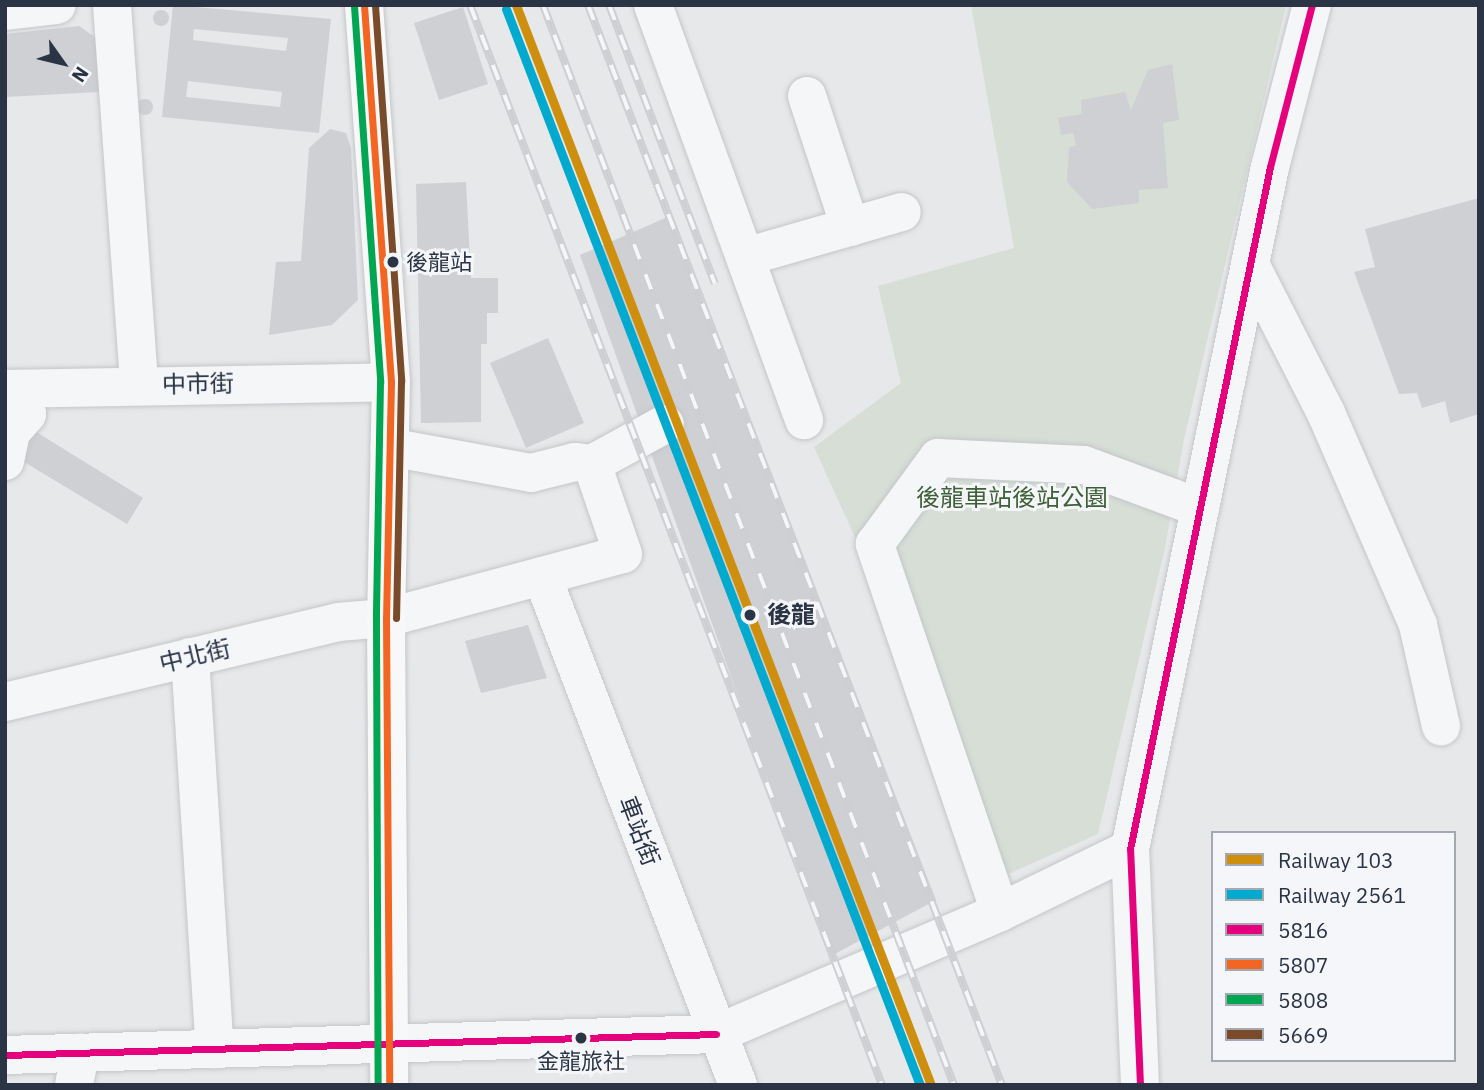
<!DOCTYPE html>
<html>
<head>
<meta charset="utf-8">
<style>
  body { margin:0 }
  #map { position:relative; width:1484px; height:1090px; overflow:hidden; background:#e6e8ea; font-family:"IBM Plex Sans","Noto Sans TC",sans-serif }
  div>[style] { position:absolute }
  [style*='--x'] { left:calc(var(--x)*1px); top:calc(var(--y)*1px); width:calc(var(--w)*1px); rotate:calc(var(--a)*1deg) }
  .green>* { inset:0; background:#d6ded6 }
  .building>* { inset:0; background:#ced0d3 }
  .round { border-radius:50% }
  .roads { filter:drop-shadow(0 0 2px #c4c6c8) drop-shadow(0 0 2px #c4c6c8) }
  .minor>* { height:38px; margin:-19px; padding:0 19px; transform-origin:19px; border-radius:19px; background:#f5f6f7 }
  .major>* { height:38px; margin:-19px; padding:0 19px; transform-origin:19px; border-radius:19px; background:#f8f8f8 }
  .rail>* { height:8px; margin-top:-4px; transform-origin:0; background:repeating-linear-gradient(90deg,#f4f6f9 0 16px,#cecfd2 0 32px); box-sizing:border-box; border-block:2px solid #cecfd2 }
  .bus-1>* { height:7px; margin:-3.5px; padding:0 3.5px; transform-origin:3.5px; border-radius:3.5px; background:#e5007d }
  .bus-2>* { height:7px; margin:-3.5px; padding:0 3.5px; transform-origin:3.5px; border-radius:3.5px; background:#f26522 }
  .bus-3>* { height:7px; margin:-3.5px; padding:0 3.5px; transform-origin:3.5px; border-radius:3.5px; background:#00a651 }
  .bus-4>* { height:7px; margin:-3.5px; padding:0 3.5px; transform-origin:3.5px; border-radius:3.5px; background:#7a4b2a }
  .rail-1>* { height:9px; margin:-4.5px; padding:0 4.5px; transform-origin:4.5px; border-radius:4.5px; background:#ce8f0e }
  .rail-2>* { height:9px; margin:-4.5px; padding:0 4.5px; transform-origin:4.5px; border-radius:4.5px; background:#00a9ce }
  .dots>* { width:19px; height:19px; translate:-50% -50%; box-sizing:border-box; border:4px solid #f4f6f9; border-radius:50% }
  span { translate:-50% -50%; white-space:nowrap; text-align:center; line-height:1.15; -webkit-text-stroke:6px #f4f6f9; paint-order:stroke }
  .bus-label { font-size:22px; color:#2b3445 }
  .left { translate:0 -50%; text-align:left }
  .street-label { font-size:24px; color:#2b3445 }
  .park-label { font-size:24px; color:#3f6138 }
  .stop-label { font-size:24px; color:#2b3445; font-weight:700 }
  .frame { position:absolute; inset:0; border:7px solid #2b3445; pointer-events:none }
  .legend { position:absolute; left:1211px; top:831px; width:245px; height:231px; box-sizing:border-box; background:#f4f6f9; border:2px solid #a4a8b1; margin:0; padding:9px 12px; list-style:none; font-size:21px; color:#2b3445 }
  .legend li { display:flex; align-items:center; gap:14px; height:35px }
  .legend b { width:35px; border:2px solid #a4a8b1 }
  .north { position:absolute; left:28px; top:28px; width:70px; height:70px; -webkit-text-stroke:5px #f4f6f9; paint-order:stroke; rotate:124deg; font-size:19px; font-weight:700; line-height:28px; text-align:center; color:#2b3445 }
  .north::after { content:''; display:block; margin:auto; width:24px; height:32px; background:#2b3445; clip-path:polygon(50% 0,100% 100%,50% 72%,0 100%) }
</style>
</head>
<body>
<div id="map">
  <div class="green">
    <i style="clip-path:polygon(971px 5px,1286px 5px,1184px 439px,1165px 548px,1098px 834px,1008px 874px,814px 447px,901px 383px,878px 286px,1014px 248px)"></i>
  </div>
  <div class="building">
    <i style="clip-path:polygon(evenodd,173px 5px,331px 19px,319px 133px,162px 117px,173px 5px,194px 29px,288px 38px,286px 51px,193px 40px,194px 29px,173px 5px,188px 81px,282px 92px,280px 107px,186px 97px,188px 81px)"></i>
    <i style="clip-path:polygon(463px 7px,488px 84px,439px 100px,414px 23px)"></i>
    <i class="round" style="left:153px;top:10px;width:16px;height:16px"></i>
    <i style="clip-path:polygon(79px 26px,99px 40px,99px 92px,5px 97px,5px 34px)"></i>
    <i style="clip-path:polygon(1172px 64px,1179px 120px,1163px 123px,1168px 188px,1139px 190px,1139px 203px,1092px 209px,1067px 182px,1069px 148px,1076px 145px,1073px 133px,1061px 135px,1058px 118px,1082px 114px,1081px 100px,1125px 92px,1131px 110px,1148px 70px)"></i>
    <i class="round" style="left:137px;top:99px;width:16px;height:16px"></i>
    <i style="clip-path:polygon(330px 129px,346px 133px,351px 148px,358px 300px,332px 325px,269px 335px,276px 262px,301px 261px,309px 148px)"></i>
    <i style="clip-path:polygon(466px 182px,471px 278px,498px 278px,498px 313px,487px 313px,487px 344px,481px 344px,481px 422px,421px 423px,416px 184px)"></i>
    <i style="clip-path:polygon(1479px 198px,1479px 414px,1450px 423px,1445px 401px,1422px 408px,1417px 393px,1399px 394px,1354px 272px,1375px 267px,1365px 229px)"></i>
    <i style="clip-path:polygon(670px 216px,936px 900px,831px 956px,580px 255px)"></i>
    <i style="clip-path:polygon(548px 338px,584px 423px,526px 448px,490px 363px)"></i>
    <i style="clip-path:polygon(33px 430px,143px 498px,127px 524px,16px 457px)"></i>
    <i style="clip-path:polygon(528px 625px,547px 678px,481px 693px,465px 641px)"></i>
  </div>
  <div class="roads">
    <div class="minor">
      <i style="--x:112;--y:5;--w:381;--a:85.9"></i>
      <i style="--x:653;--y:5;--w:442;--a:70"></i>
      <i style="--x:5;--y:11;--w:52;--a:-6.6"></i>
      <i style="--x:807;--y:96;--w:138;--a:71.8"></i>
      <i style="--x:745;--y:257;--w:163;--a:-16"></i>
      <i style="--x:1250;--y:264;--w:167;--a:63"></i>
      <i style="--x:1326;--y:413;--w:231;--a:66.5"></i>
      <i style="--x:1418;--y:625;--w:104;--a:77.2"></i>
      <i style="--x:5;--y:389;--w:386;--a:-1"></i>
      <i style="--x:5;--y:461;--w:30;--a:-78"></i>
      <i style="--x:11;--y:432;--w:24;--a:-48"></i>
      <i style="--x:27;--y:414;--w:26;--a:-106"></i>
      <i style="--x:592;--y:464;--w:83;--a:-28.7"></i>
      <i style="--x:542;--y:576;--w:545;--a:68.94"></i>
      <i style="--x:190;--y:657;--w:393;--a:86.4"></i>
      <i style="--x:5;--y:702;--w:342;--a:-13.5"></i>
      <i style="--x:338;--y:622;--w:48;--a:-4.8"></i>
      <i style="--x:386;--y:618;--w:245;--a:-15.1"></i>
      <i style="--x:623;--y:554;--w:95;--a:-109"></i>
      <i style="--x:592;--y:464;--w:17;--a:-173"></i>
      <i style="--x:575;--y:462;--w:45;--a:166"></i>
      <i style="--x:531;--y:473;--w:144;--a:-169.6"></i>
      <i style="--x:1000;--y:912;--w:389;--a:-108.8"></i>
      <i style="--x:875;--y:544;--w:107;--a:-53.8"></i>
      <i style="--x:938;--y:458;--w:146;--a:2.7"></i>
      <i style="--x:1084;--y:465;--w:124;--a:20.3"></i>
      <i style="--x:5;--y:1055;--w:711;--a:-1.69"></i>
      <i style="--x:716;--y:1034;--w:309;--a:-23.2"></i>
      <i style="--x:1000;--y:912;--w:144;--a:-25.9"></i>
      <i style="--x:74;--y:1085;--w:33;--a:-79"></i>
      <i style="--x:1140;--y:1085;--w:236;--a:-92.4"></i>
      <i style="--x:1130;--y:849;--w:696;--a:-78.4"></i>
      <i style="--x:1270;--y:167;--w:167;--a:-75.5"></i>
    </div>
    <div class="major">
      <i style="--x:364;--y:5;--w:378;--a:85.9"></i>
      <i style="--x:391;--y:382;--w:236;--a:91.2"></i>
      <i style="--x:386;--y:618;--w:467;--a:89.6"></i>
    </div>
  </div>
  <div class="rail">
    <i style="--x:470;--y:5;--w:1156;--a:69.12"></i>
    <i style="--x:543;--y:5;--w:1156;--a:69.17"></i>
    <i style="--x:588;--y:5;--w:1157;--a:69.03"></i>
    <i style="--x:609;--y:5;--w:298;--a:69.2"></i>
  </div>
  <div class="bus-1">
    <i style="--x:5;--y:1055;--w:711;--a:-1.69"></i>
    <i style="--x:1140;--y:1085;--w:236;--a:-92.4"></i>
    <i style="--x:1130;--y:849;--w:696;--a:-78.4"></i>
    <i style="--x:1270;--y:167;--w:167;--a:-75.5"></i>
  </div>
  <div class="bus-2">
    <i style="--x:364;--y:5;--w:378;--a:85.9"></i>
    <i style="--x:391;--y:382;--w:236;--a:91.2"></i>
    <i style="--x:386;--y:618;--w:467;--a:89.6"></i>
  </div>
  <div class="bus-3">
    <i style="--x:354;--y:6;--w:377;--a:86"></i>
    <i style="--x:380;--y:382;--w:236;--a:91"></i>
    <i style="--x:376;--y:618;--w:467;--a:89.8"></i>
  </div>
  <div class="bus-4">
    <i style="--x:375;--y:5;--w:377;--a:86"></i>
    <i style="--x:401;--y:381;--w:237;--a:91.2"></i>
  </div>
  <div class="rail-1">
    <i style="--x:516;--y:5;--w:1157;--a:68.98"></i>
  </div>
  <div class="rail-2">
    <i style="--x:506;--y:9;--w:1153;--a:68.96"></i>
  </div>
  <div class="dots">
    <i style="left:393px;top:262px;background:#2b3445"></i>
    <i style="left:750px;top:615px;background:#2b3445"></i>
    <i style="left:581px;top:1038px;background:#2b3445"></i>
  </div>
  <div class="bus-label">
    <span class="left" style="left:406px;top:262px">後龍站</span>
    <span style="left:581px;top:1061px">金龍旅社</span>
  </div>
  <div class="street-label">
    <span style="left:198px;top:384px;rotate:-1deg">中市街</span>
    <span style="left:195px;top:656px;rotate:-13deg">中北街</span>
    <span style="left:639px;top:831px;rotate:69deg">車站街</span>
  </div>
  <div class="park-label">
    <span style="left:1012px;top:498px">後龍車站後站公園</span>
  </div>
  <div class="stop-label">
    <span class="left" style="left:767px;top:615px">後龍</span>
  </div>
  <div class="frame"></div>
  <ul class="legend">
  <li><b style="height:9px;background:#ce8f0e"></b>Railway 103</li>
  <li><b style="height:9px;background:#00a9ce"></b>Railway 2561</li>
  <li><b style="height:9px;background:#e5007d"></b>5816</li>
  <li><b style="height:9px;background:#f26522"></b>5807</li>
  <li><b style="height:9px;background:#00a651"></b>5808</li>
  <li><b style="height:9px;background:#7a4b2a"></b>5669</li>
  </ul>
  <div class="north">N</div>
</div>
</body>
</html>
